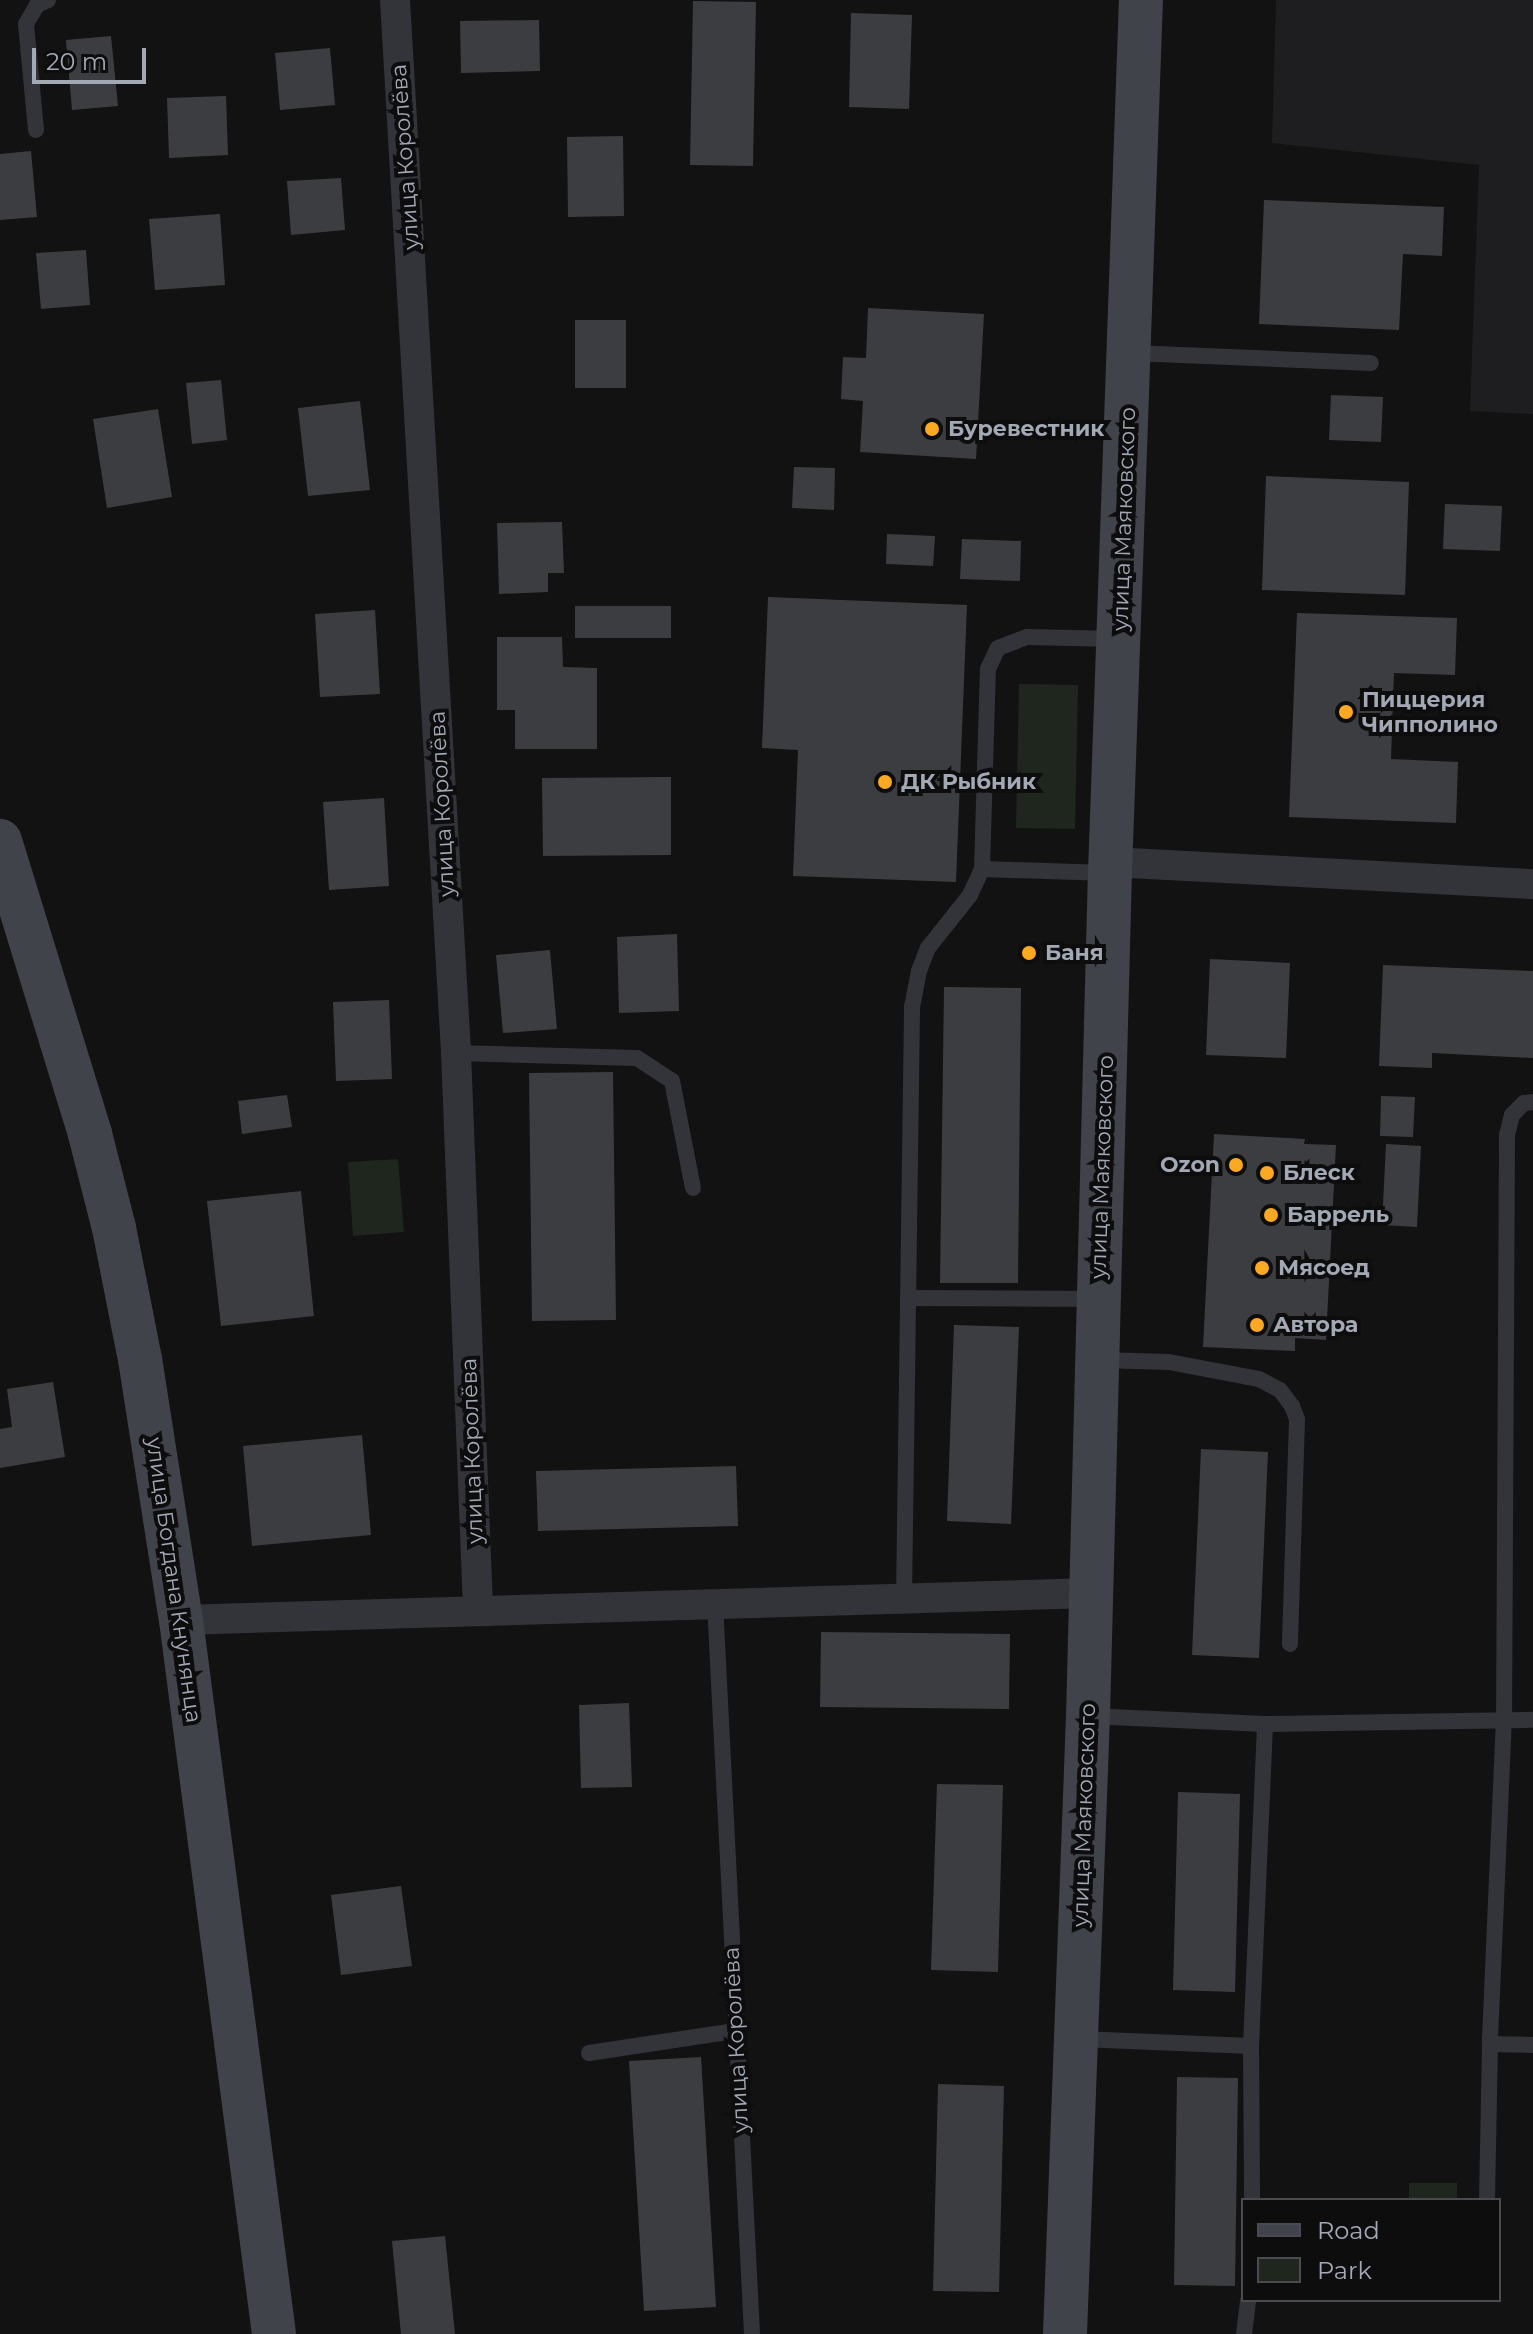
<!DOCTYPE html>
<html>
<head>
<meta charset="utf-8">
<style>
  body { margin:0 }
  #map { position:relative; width:1533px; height:2334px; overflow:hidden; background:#121213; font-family:Montserrat,sans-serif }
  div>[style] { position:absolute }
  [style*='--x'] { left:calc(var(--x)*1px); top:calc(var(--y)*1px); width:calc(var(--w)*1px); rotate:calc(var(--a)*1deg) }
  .built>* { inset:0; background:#1e1e20 }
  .green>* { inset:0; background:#1e261e }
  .building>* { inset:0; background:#3c3d41 }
  .lane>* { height:16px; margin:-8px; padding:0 8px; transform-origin:8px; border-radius:8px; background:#323439 }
  .street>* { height:30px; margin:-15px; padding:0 15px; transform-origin:15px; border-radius:15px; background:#323439 }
  .secondary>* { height:44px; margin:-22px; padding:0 22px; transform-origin:22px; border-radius:22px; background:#404349 }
  .dots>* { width:22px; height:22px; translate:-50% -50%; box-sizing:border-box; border:4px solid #0d0d0e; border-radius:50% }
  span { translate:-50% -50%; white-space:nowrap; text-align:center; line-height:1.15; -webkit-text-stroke:8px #0d0d0e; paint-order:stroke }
  .street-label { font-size:22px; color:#a2a9b5 }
  .poi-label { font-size:22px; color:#a2a9b5; font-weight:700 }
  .left { translate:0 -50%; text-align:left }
  .right { translate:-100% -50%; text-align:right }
  .legend { position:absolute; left:1241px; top:2198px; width:260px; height:104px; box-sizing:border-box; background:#0d0d0e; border:2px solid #494b51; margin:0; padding:10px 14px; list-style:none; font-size:24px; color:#a2a9b5 }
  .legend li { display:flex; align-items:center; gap:16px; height:40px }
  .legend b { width:40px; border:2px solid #494b51 }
  .scale { position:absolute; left:32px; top:48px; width:114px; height:36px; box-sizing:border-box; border:4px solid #a2a9b5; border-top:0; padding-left:10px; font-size:24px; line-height:28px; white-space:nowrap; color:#a2a9b5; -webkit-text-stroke:6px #0d0d0e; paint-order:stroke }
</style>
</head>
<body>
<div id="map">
  <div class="built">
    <i style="clip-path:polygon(1276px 0,1533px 0,1533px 414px,1470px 411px,1479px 165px,1272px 143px)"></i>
  </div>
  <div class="green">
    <i style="clip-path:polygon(1019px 684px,1078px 685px,1075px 829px,1016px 828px)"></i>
    <i style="clip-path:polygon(398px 1159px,404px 1232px,353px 1236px,348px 1162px)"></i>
    <i style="clip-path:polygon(1409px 2183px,1457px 2183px,1457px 2200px,1409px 2200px)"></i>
  </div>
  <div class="building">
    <i style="clip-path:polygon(693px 1px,756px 2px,753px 166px,690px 165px)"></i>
    <i style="clip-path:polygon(851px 13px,912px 15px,909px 109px,849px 107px)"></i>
    <i style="clip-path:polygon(539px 20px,540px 71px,461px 73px,460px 21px)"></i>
    <i style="clip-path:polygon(111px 36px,118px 106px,72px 110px,66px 40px)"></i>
    <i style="clip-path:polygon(330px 48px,335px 105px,280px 110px,275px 53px)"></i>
    <i style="clip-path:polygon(226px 96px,228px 155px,169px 158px,167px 98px)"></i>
    <i style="clip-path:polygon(623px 136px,624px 216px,568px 217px,567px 137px)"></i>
    <i style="clip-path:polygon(31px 151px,37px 217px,0 220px,0 154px)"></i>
    <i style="clip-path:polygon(341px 178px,345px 230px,291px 235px,287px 181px)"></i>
    <i style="clip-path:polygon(1264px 200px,1444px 207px,1442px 256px,1403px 254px,1399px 330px,1259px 324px)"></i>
    <i style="clip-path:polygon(220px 214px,225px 285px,155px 290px,149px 219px)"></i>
    <i style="clip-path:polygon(86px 250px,90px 305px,41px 309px,36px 253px)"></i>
    <i style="clip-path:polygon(868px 308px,984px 314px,976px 459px,860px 452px,863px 401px,841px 399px,843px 357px,866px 358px)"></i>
    <i style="clip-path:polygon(575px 320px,626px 320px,626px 388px,575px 388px)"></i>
    <i style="clip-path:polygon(221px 380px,227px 440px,192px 444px,186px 383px)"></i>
    <i style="clip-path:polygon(1331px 395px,1383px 397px,1381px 442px,1329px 440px)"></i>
    <i style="clip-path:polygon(360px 401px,370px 490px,308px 496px,298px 408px)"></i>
    <i style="clip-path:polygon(158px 409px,172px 497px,107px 508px,93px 419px)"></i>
    <i style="clip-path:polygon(794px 467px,835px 468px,834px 510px,792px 508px)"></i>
    <i style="clip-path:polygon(1266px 476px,1409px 482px,1405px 595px,1262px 590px)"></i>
    <i style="clip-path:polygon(1445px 504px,1502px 506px,1500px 551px,1443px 549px)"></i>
    <i style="clip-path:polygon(562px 522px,564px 573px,548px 573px,548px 592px,499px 594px,497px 523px)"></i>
    <i style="clip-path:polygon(887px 534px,935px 536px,933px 566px,886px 564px)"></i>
    <i style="clip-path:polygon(962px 539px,1021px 541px,1020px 581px,960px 579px)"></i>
    <i style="clip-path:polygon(768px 597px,967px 605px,956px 882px,793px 876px,798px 750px,762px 748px)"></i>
    <i style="clip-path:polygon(575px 606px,671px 606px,671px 638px,575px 638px)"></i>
    <i style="clip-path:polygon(375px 610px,380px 694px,320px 697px,315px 614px)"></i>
    <i style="clip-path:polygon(1297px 613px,1457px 618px,1455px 675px,1394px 673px,1391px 759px,1458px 762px,1456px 823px,1289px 817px)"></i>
    <i style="clip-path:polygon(497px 637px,562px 637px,563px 667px,597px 668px,597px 749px,515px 749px,515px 710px,497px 710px)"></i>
    <i style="clip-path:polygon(671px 777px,671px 855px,543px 856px,542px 778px)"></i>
    <i style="clip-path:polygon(384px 798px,389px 886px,329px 890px,323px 802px)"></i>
    <i style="clip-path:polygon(677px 934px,679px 1011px,619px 1013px,617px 937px)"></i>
    <i style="clip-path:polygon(550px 950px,557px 1029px,503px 1033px,496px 955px)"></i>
    <i style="clip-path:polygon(1210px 959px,1290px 963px,1286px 1058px,1206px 1055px)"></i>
    <i style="clip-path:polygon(1383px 965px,1533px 971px,1533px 1058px,1432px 1053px,1432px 1068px,1379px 1066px)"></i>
    <i style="clip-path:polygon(944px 987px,1021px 988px,1018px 1283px,940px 1283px)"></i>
    <i style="clip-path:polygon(389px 1000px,392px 1079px,336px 1081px,333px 1002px)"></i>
    <i style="clip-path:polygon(613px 1072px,616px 1320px,532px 1321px,529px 1073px)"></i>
    <i style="clip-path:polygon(287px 1095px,292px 1127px,242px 1134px,238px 1101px)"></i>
    <i style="clip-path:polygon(1381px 1096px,1415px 1097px,1413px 1137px,1380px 1136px)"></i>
    <i style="clip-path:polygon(1214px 1134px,1305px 1139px,1304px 1144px,1336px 1145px,1326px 1340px,1295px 1338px,1295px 1351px,1203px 1347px)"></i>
    <i style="clip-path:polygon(1386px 1144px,1421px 1146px,1417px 1227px,1382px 1225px)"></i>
    <i style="clip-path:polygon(301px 1191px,314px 1316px,221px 1326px,207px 1201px)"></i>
    <i style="clip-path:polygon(954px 1325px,1019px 1327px,1011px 1524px,947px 1521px)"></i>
    <i style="clip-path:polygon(53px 1382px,65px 1457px,0 1468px,0 1429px,12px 1427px,7px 1389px)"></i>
    <i style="clip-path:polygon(362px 1435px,371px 1535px,252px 1546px,243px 1446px)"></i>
    <i style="clip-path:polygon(1201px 1449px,1268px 1452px,1259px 1658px,1192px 1655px)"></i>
    <i style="clip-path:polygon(736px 1466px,738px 1526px,538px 1531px,536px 1471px)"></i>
    <i style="clip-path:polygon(821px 1632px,1010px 1634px,1009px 1709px,820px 1707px)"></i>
    <i style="clip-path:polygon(629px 1703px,632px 1787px,581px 1788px,579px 1705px)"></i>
    <i style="clip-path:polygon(937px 1784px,1003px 1785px,998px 1972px,931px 1970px)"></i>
    <i style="clip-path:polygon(1178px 1792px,1240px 1794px,1235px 1992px,1173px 1990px)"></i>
    <i style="clip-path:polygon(401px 1886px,412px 1966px,341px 1975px,331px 1895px)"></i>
    <i style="clip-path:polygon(701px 2057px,716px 2307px,644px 2311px,629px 2061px)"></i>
    <i style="clip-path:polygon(1177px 2077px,1238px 2078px,1235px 2286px,1174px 2285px)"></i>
    <i style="clip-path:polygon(938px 2084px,1004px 2086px,999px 2292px,933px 2291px)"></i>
    <i style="clip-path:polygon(445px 2236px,455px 2334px,401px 2334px,392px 2241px)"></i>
  </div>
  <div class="lane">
    <i style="--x:36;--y:130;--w:106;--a:-95.4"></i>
    <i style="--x:26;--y:24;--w:22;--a:-60"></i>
    <i style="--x:37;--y:5;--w:12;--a:-24"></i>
    <i style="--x:1132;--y:353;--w:239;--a:2.4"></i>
    <i style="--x:982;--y:869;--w:200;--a:-88.3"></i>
    <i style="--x:988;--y:669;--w:23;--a:-65"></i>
    <i style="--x:998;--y:648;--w:31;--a:-21"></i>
    <i style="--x:1027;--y:637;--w:89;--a:1.3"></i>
    <i style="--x:456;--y:1053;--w:181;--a:1.6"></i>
    <i style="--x:637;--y:1058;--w:42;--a:33.3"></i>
    <i style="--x:672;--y:1081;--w:109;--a:78.9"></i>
    <i style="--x:1533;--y:1102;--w:9;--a:174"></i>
    <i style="--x:1524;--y:1103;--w:17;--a:135"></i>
    <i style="--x:1512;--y:1115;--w:21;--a:104"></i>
    <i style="--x:1507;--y:1135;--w:583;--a:90.29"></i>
    <i style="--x:1504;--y:1718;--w:326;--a:92.5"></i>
    <i style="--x:1490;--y:2044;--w:43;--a:1.3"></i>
    <i style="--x:908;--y:1298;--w:189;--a:0.3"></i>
    <i style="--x:1100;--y:1360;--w:69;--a:1.7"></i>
    <i style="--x:1169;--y:1362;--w:92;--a:10.7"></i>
    <i style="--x:1259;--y:1379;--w:24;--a:28"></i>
    <i style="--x:1280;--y:1390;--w:20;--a:53"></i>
    <i style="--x:1292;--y:1406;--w:14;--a:69"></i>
    <i style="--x:1297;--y:1419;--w:225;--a:91.8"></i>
    <i style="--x:904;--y:1598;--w:591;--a:-89.22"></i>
    <i style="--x:912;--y:1007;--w:37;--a:-79"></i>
    <i style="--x:919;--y:971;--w:25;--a:-69"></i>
    <i style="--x:928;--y:948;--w:68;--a:-51.6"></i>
    <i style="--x:970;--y:895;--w:29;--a:-65"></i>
    <i style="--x:982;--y:869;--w:126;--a:1.8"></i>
    <i style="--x:715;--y:1603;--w:732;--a:87.1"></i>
    <i style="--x:1089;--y:1716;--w:176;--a:2.6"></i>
    <i style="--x:1265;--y:1724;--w:268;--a:-0.9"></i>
    <i style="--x:1079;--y:2039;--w:172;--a:2.3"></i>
    <i style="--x:1251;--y:2046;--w:154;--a:89.6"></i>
    <i style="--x:1251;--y:2046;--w:322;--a:-87.5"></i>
    <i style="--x:589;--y:2053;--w:148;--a:-8.6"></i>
    <i style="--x:1487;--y:2200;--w:156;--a:-88.9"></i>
    <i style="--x:1244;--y:2334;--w:34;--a:-83"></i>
  </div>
  <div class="street">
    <i style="--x:395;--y:0;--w:1055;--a:86.68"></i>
    <i style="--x:456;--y:1053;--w:555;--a:87.73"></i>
    <i style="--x:1110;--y:862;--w:424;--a:3"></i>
    <i style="--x:181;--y:1620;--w:910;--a:-1.7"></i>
  </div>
  <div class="secondary">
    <i style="--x:0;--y:841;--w:307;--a:72.9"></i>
    <i style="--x:90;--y:1134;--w:97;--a:75.7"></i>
    <i style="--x:114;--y:1228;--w:134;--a:78.8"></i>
    <i style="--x:140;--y:1359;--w:264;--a:81.1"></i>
    <i style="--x:181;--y:1620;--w:720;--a:82.58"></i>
    <i style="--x:1065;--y:2334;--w:618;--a:-87.87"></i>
    <i style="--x:1088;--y:1716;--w:843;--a:-88.51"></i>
    <i style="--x:1110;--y:873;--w:874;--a:-87.97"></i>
  </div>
  <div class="dots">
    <i style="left:932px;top:429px;background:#fba922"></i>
    <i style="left:1346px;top:712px;background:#fba922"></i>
    <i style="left:885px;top:782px;background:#fba922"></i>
    <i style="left:1029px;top:953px;background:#fba922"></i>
    <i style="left:1236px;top:1165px;background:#fba922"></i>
    <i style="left:1267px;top:1173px;background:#fba922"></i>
    <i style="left:1271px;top:1215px;background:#fba922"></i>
    <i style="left:1262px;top:1268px;background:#fba922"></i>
    <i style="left:1257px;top:1325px;background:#fba922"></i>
  </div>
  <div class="street-label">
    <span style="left:405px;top:157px;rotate:-94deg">улица Королёва</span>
    <span style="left:1124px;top:519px;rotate:-88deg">улица Маяковского</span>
    <span style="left:442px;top:804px;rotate:-93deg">улица Королёва</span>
    <span style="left:1102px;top:1167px;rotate:-88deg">улица Маяковского</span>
    <span style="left:472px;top:1451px;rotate:-92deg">улица Королёва</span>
    <span style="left:174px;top:1580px;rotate:82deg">улица Богдана Кнунянца</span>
    <span style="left:1084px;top:1815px;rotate:-88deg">улица Маяковского</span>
    <span style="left:736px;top:2040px;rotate:-93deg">улица Королёва</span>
  </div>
  <div class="poi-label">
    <span class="left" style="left:948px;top:429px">Буревестник</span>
    <span class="left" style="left:1362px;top:712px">Пиццерия<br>Чипполино</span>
    <span class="left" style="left:901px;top:782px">ДК Рыбник</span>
    <span class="left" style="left:1045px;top:953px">Баня</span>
    <span class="right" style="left:1220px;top:1165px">Ozon</span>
    <span class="left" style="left:1283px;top:1173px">Блеск</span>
    <span class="left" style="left:1287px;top:1215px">Баррель</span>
    <span class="left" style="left:1278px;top:1268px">Мясоед</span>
    <span class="left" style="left:1273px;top:1325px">Автора</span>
  </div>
  <ul class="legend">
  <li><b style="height:10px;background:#404349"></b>Road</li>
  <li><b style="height:22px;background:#1e261e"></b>Park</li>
  </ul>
  <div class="scale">20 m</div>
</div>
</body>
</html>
